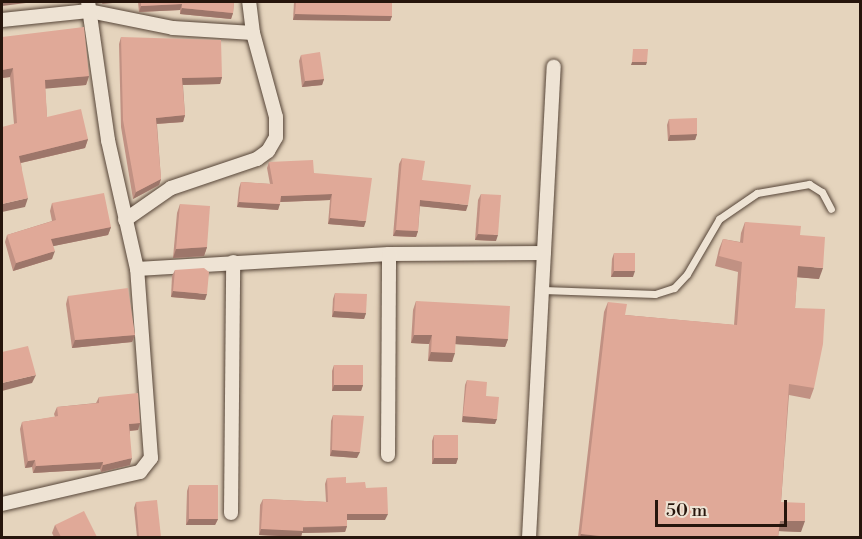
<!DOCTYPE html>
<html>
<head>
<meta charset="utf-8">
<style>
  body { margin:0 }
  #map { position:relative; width:862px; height:539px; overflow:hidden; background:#e5d4bd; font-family:"Libre Bodoni",serif }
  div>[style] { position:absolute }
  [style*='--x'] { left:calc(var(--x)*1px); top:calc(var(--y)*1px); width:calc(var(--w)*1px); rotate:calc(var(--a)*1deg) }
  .roads { filter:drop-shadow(0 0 2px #564538) drop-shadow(0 0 2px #564538) }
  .service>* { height:7px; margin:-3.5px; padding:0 3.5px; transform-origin:3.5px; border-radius:3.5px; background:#eee3d4 }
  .minor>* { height:14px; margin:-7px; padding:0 7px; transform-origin:7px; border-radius:7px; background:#eee3d4 }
  .wall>* { inset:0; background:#c19183 }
  .shaded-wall>* { inset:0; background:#9d766a }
  .building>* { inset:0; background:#e0a998 }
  span { translate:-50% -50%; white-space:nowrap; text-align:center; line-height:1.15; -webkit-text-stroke:4.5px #eee3d4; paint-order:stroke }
  .frame { position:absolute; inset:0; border:3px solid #26150c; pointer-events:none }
  .scale { position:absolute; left:655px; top:500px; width:132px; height:27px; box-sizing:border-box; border:3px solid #26150c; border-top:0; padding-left:8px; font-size:18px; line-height:21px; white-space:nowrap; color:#26150c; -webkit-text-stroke:4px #eee3d4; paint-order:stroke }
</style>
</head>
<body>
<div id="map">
  <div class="roads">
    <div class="service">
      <i style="--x:543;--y:290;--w:112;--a:2"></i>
      <i style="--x:655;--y:294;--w:20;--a:-18"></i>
      <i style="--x:674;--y:288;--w:19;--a:-47"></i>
      <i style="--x:687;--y:274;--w:64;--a:-59.8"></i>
      <i style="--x:719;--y:219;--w:46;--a:-34.4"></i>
      <i style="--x:757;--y:193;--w:53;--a:-9.8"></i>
      <i style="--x:809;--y:184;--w:15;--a:32"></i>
      <i style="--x:822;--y:192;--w:19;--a:62"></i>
    </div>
    <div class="minor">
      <i style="--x:2;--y:20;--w:87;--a:-5.9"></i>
      <i style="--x:89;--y:11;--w:86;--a:11.4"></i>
      <i style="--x:173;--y:28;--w:80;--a:3.6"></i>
      <i style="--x:125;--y:220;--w:56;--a:-34.8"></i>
      <i style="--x:171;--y:188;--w:91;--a:-18.6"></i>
      <i style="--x:257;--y:159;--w:14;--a:-36"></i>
      <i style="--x:268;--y:151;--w:16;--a:-60"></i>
      <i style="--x:276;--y:137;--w:20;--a:-90"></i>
      <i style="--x:276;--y:117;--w:87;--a:-105.3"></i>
      <i style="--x:253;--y:33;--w:31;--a:-97"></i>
      <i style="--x:137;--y:269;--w:252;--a:-3.4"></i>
      <i style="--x:389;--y:254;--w:155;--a:-0.4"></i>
      <i style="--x:388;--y:455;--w:201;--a:-89.7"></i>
      <i style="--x:2;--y:504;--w:142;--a:-13.1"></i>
      <i style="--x:140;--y:472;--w:18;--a:-52"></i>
      <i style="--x:151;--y:458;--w:190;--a:-94.2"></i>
      <i style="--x:137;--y:269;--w:132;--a:-102.7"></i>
      <i style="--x:108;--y:140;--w:139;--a:-98.2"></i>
      <i style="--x:231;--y:513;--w:251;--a:-89.5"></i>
      <i style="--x:529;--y:538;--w:472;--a:-87"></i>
    </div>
  </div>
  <div class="wall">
    <i style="clip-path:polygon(138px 2px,234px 2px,233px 13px,231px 19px,180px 14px,180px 10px,139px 12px)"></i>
    <i style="clip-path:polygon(294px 2px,392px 2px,392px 16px,390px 21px,293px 20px)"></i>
    <i style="clip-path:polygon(2px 37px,89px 76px,86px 85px,45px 88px,47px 117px,88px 139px,85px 148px,21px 163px,25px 207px,14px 124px,10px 77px,2px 78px)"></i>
    <i style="clip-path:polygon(121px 37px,222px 77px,220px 84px,183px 85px,185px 115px,183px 122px,157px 124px,161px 179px,159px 185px,133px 199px,121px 127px,119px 44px)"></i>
    <i style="clip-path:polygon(301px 55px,324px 79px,322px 85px,302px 87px,299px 61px)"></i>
    <i style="clip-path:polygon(669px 119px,697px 134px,695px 140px,668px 141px,667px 125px)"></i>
    <i style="clip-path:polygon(402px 158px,422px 180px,466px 211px,420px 206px,418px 231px,416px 237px,393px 236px,399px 164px)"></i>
    <i style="clip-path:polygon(269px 162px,314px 173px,364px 227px,328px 224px,330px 200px,280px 202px,278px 210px,237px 207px,239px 188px,241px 182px,270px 184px,267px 168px)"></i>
    <i style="clip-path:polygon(481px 194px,496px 241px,475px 240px,478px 200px)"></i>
    <i style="clip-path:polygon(52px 203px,111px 227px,108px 235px,53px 246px,52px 259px,13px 271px,5px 242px,7px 235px,52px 221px,50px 211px)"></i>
    <i style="clip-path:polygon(180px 204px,207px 247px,204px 256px,173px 258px,177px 213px)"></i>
    <i style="clip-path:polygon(745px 222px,800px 235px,819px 279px,797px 277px,795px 308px,814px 388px,810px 399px,789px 395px,781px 502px,801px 532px,779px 531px,778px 537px,578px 537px,604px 312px,608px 302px,625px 315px,734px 325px,738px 272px,715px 266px,719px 249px,723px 239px,740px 242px,741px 233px)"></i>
    <i style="clip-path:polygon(614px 253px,633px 277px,611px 277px,612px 259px)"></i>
    <i style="clip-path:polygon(175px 270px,205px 300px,171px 297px,172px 276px)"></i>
    <i style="clip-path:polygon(335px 293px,366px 313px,364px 319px,332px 317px,333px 299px)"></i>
    <i style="clip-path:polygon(68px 296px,135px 335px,132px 342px,72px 348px,66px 304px)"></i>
    <i style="clip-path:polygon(416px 301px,508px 339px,505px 347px,455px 344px,452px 362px,428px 361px,429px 344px,411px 343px,413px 310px)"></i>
    <i style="clip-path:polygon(334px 365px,363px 385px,361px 391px,332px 391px,332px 371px)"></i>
    <i style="clip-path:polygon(467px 380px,486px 396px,495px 424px,462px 422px,465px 385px)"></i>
    <i style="clip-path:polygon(99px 397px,140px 423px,138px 430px,130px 431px,130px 465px,101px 472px,100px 469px,33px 473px,32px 467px,25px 468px,20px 429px,22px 422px,55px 417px,54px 414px,57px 407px,96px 403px)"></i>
    <i style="clip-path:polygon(333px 415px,357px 458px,330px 456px,331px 421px)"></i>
    <i style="clip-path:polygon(434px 435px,458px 458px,456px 464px,432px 464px,432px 441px)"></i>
    <i style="clip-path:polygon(327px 478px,366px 488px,385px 520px,347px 520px,347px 526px,345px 532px,302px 533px,301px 537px,259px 535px,260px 505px,263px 499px,326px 502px,325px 484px)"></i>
    <i style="clip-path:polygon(189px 485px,218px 519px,215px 525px,186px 525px,187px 491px)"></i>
    <i style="clip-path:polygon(136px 502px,161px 537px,137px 537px,134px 508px)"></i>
    <i style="clip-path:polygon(55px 525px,97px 537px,54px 537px,52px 533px)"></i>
  </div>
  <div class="shaded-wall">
    <i style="clip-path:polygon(2px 2px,34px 2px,2px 6px)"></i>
    <i style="clip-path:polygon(103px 2px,123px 2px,102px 4px)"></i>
    <i style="clip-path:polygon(182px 4px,180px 10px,139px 12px,141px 6px)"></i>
    <i style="clip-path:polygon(182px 8px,233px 13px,231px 19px,180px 14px)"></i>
    <i style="clip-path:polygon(295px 14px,392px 16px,390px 21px,293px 20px)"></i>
    <i style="clip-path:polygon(632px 62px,647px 62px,646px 65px,631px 65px)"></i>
    <i style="clip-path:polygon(13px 68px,10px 77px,2px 78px,2px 70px)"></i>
    <i style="clip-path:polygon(89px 76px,86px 85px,42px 89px,45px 80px)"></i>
    <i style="clip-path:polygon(222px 77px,220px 84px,180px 85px,182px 78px)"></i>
    <i style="clip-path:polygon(324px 79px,322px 85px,302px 87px,305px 81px)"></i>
    <i style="clip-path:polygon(185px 115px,183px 122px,154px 124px,156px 118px)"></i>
    <i style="clip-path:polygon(697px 134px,695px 140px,668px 141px,670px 135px)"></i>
    <i style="clip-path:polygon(88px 139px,85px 148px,16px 164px,19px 156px)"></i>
    <i style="clip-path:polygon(161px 179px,159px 185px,133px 199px,136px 192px)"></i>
    <i style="clip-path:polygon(332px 194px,330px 200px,279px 202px,281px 196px)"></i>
    <i style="clip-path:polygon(28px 198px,25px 207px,2px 212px,2px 204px)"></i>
    <i style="clip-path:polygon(420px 200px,468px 205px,466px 211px,418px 206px)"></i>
    <i style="clip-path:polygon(239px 202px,280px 204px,278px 210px,237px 207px)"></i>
    <i style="clip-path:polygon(330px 218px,366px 221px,364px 227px,328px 224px)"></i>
    <i style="clip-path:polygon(111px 227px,108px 235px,49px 247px,51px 239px)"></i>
    <i style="clip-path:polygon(396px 230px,418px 231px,416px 237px,393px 236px)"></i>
    <i style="clip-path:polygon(478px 234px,498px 235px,496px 241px,475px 240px)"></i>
    <i style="clip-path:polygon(207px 247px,204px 256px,173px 258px,176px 249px)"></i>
    <i style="clip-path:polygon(55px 251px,52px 259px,13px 271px,16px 263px)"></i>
    <i style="clip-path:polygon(798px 266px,823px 268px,819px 279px,794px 277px)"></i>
    <i style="clip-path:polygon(614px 271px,635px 271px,633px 277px,611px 277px)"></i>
    <i style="clip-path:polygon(173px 291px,207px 294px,205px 300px,171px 297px)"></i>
    <i style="clip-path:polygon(334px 311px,366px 313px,364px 319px,332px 317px)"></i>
    <i style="clip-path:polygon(135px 335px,132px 342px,72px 348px,75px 340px)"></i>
    <i style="clip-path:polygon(414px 335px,432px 335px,429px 344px,411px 343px)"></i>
    <i style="clip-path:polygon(456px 336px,508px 339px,505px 347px,453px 344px)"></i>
    <i style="clip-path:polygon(431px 352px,455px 353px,452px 362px,428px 361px)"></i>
    <i style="clip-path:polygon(36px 375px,32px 383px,2px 391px,2px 383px)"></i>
    <i style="clip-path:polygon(334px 385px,363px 385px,361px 391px,332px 391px)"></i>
    <i style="clip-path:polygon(463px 416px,497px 419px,495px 424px,462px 422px)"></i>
    <i style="clip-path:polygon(140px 423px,138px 430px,127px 431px,129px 424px)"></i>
    <i style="clip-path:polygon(332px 450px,360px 452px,357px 458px,330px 456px)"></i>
    <i style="clip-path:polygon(132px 458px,130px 465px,101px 472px,103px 465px)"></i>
    <i style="clip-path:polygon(434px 458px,458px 458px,456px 464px,432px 464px)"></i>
    <i style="clip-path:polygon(35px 460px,32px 467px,25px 468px,28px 461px)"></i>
    <i style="clip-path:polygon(103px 462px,100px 469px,33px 473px,36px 466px)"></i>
    <i style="clip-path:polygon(347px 514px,388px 514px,385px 520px,345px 520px)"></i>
    <i style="clip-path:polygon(189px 519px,218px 519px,215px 525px,186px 525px)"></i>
    <i style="clip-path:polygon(780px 521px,805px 521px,801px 532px,776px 531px)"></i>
    <i style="clip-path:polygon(347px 526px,345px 532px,302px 533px,301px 537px,259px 535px,261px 529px)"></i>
    <i style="clip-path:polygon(581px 534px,610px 537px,580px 537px)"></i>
  </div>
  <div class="building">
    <i style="clip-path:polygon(141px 2px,234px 2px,233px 13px,182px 8px,182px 4px,141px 6px)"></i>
    <i style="clip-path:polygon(296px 2px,392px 2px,392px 16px,295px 14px)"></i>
    <i style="clip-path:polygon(84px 27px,89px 76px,45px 80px,47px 117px,81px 109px,88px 139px,19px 156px,28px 198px,2px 204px,2px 127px,17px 123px,13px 68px,2px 70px,2px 37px)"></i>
    <i style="clip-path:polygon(121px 37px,221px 40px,222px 77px,182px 78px,185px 115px,156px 118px,161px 179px,136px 192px,123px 120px)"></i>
    <i style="clip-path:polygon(633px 49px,648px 49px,647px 62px,632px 62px)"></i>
    <i style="clip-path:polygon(320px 52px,324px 79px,305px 81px,301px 55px)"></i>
    <i style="clip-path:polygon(697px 118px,697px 134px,670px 135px,669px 119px)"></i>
    <i style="clip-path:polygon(402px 158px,425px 161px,422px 180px,471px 185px,468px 205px,420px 200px,418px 231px,396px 230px)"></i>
    <i style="clip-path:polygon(313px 160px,314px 173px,372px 178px,366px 221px,330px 218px,332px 194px,281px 196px,280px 204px,239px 202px,241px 182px,273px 184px,269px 162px)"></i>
    <i style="clip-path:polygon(104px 193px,111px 227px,51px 239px,55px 251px,16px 263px,7px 235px,56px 220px,52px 203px)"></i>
    <i style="clip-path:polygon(481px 194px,501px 195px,498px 235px,478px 234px)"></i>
    <i style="clip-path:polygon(180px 204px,210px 206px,207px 247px,176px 249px)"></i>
    <i style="clip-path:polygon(745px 222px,801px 226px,800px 235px,825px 237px,823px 268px,798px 266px,795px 308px,825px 309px,823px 344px,814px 388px,789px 384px,781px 502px,805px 503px,805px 521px,780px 521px,778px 537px,610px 537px,581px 534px,608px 302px,627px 304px,625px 315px,737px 325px,742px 262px,719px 256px,723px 239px,743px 243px)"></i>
    <i style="clip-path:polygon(614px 253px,635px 253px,635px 271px,614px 271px)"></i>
    <i style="clip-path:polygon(204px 268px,209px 272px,207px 294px,173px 291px,175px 270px)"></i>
    <i style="clip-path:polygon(128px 288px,135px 335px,75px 340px,68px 296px)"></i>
    <i style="clip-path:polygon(335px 293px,367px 294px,366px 313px,334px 311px)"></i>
    <i style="clip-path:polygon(416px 301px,510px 306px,508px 339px,456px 336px,455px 353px,431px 352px,432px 335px,414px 335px)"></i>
    <i style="clip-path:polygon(28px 346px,36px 375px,2px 383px,2px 352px)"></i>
    <i style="clip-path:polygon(334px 365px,363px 365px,363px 385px,334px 385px)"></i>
    <i style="clip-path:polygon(467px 380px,487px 382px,486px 396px,499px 397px,497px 419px,463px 416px)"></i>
    <i style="clip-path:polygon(138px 393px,140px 423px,129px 424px,132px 458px,103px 465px,103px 462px,36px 466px,35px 460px,28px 461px,22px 422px,58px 416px,57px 407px,99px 403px,99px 397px)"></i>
    <i style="clip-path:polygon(333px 415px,364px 416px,360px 452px,332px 450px)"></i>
    <i style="clip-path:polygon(434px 435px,458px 435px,458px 458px,434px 458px)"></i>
    <i style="clip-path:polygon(346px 477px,346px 483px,365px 482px,366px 488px,387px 487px,388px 514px,347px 514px,347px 526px,303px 527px,303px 531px,261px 529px,263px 499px,328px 502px,327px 478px)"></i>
    <i style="clip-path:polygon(189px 485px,218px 485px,218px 519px,189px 519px)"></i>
    <i style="clip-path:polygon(157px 500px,161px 537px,139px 537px,136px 502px)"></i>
    <i style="clip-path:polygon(84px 511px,97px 537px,61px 537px,55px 525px)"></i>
  </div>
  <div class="frame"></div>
  <div class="scale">50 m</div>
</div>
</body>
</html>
